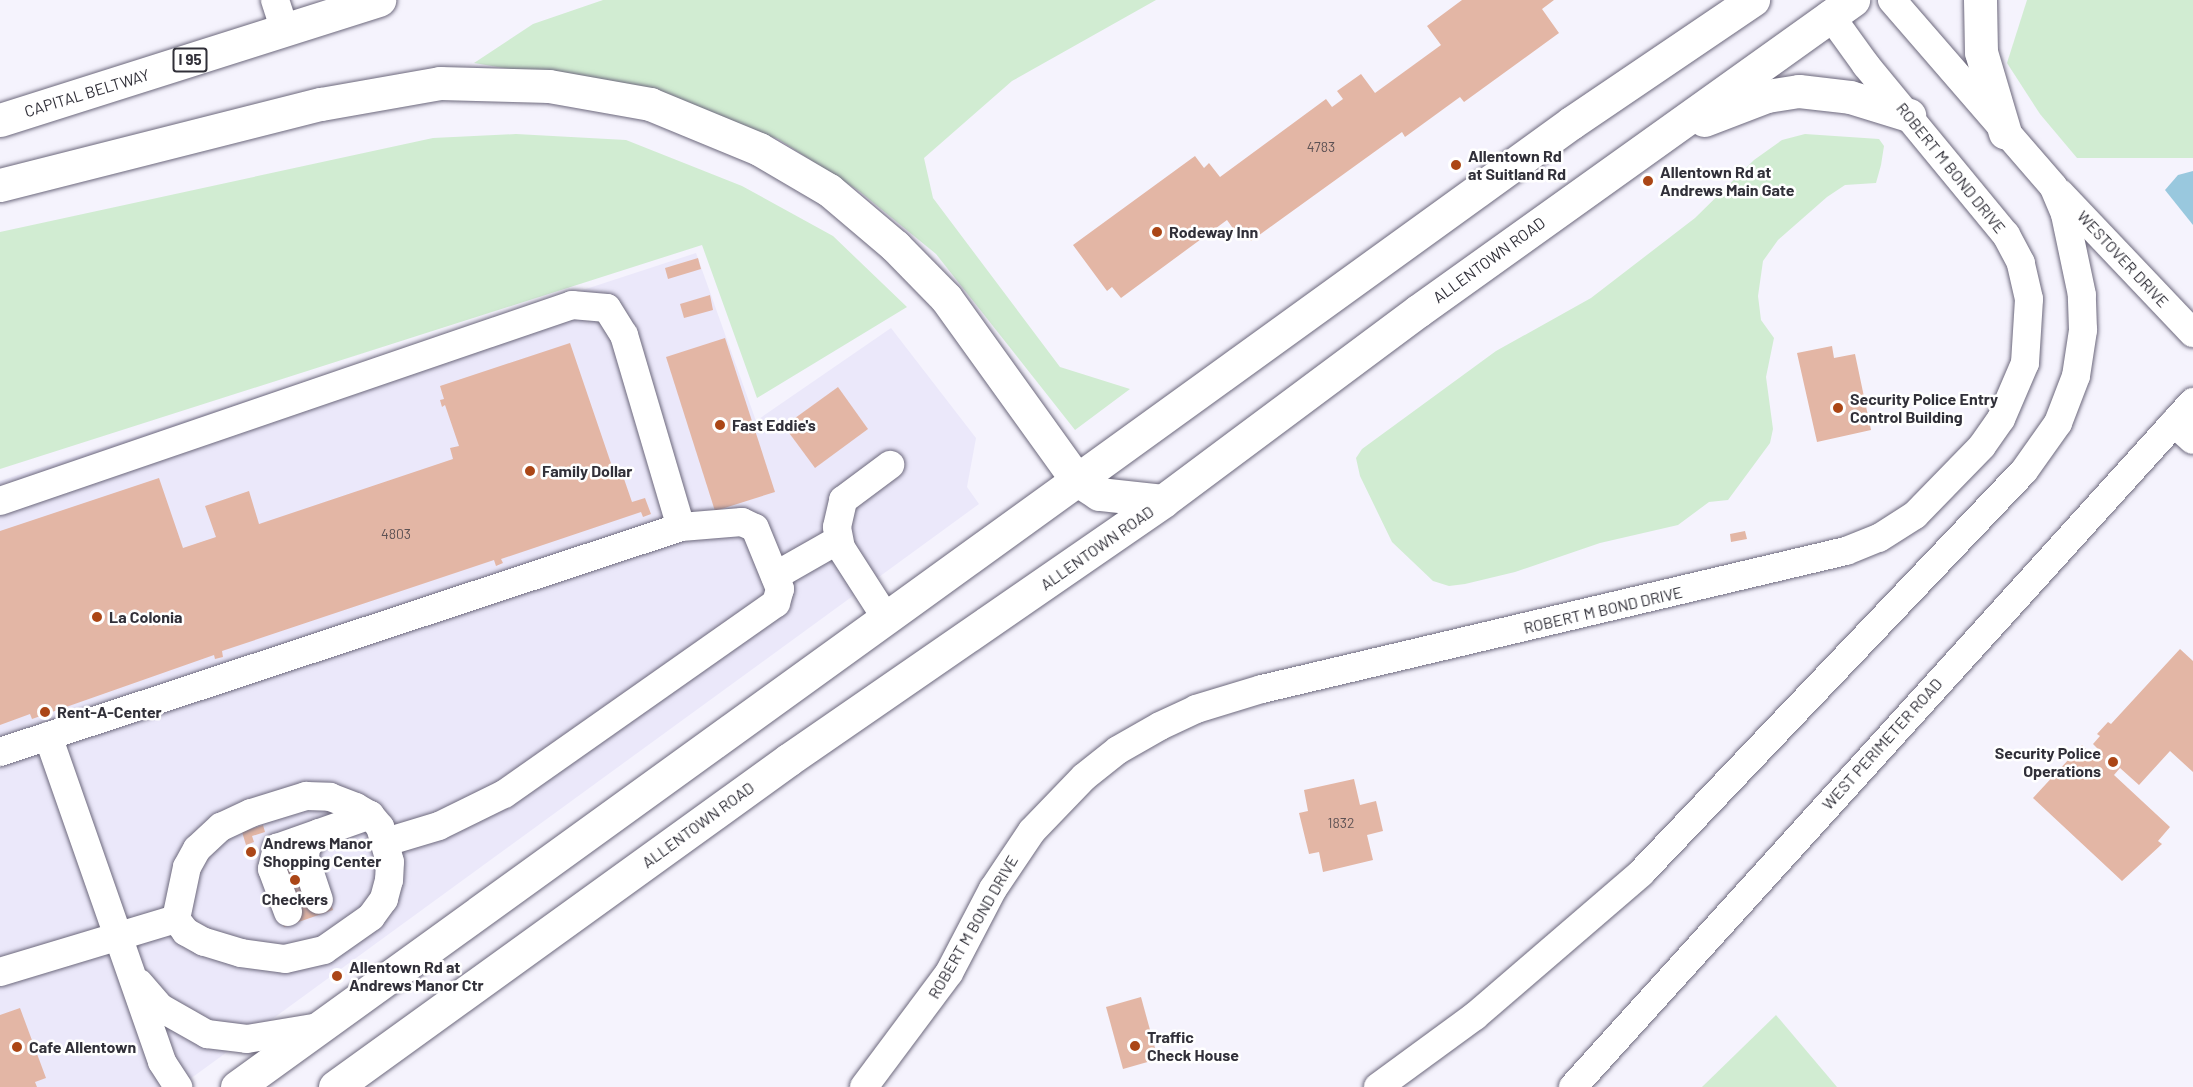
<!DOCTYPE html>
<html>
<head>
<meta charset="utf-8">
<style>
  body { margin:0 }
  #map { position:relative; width:2193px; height:1087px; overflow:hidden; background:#f5f3fd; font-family:Barlow,sans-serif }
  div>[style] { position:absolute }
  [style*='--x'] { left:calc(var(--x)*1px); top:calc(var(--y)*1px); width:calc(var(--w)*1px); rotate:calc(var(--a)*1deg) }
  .built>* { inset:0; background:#ebe8fa }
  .green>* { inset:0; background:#d1ecd2 }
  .water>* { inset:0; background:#99c8de }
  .building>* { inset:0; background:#e3b6a5 }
  .roads { filter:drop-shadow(0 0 2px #6c687c) drop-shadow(0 0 2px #6c687c) }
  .minor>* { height:28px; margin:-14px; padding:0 14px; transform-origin:14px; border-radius:14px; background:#fff }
  .major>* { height:33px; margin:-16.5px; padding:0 16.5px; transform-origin:16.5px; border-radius:16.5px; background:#fff }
  .highway>* { height:33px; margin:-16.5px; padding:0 16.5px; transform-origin:16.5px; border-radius:16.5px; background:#fff }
  .dots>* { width:16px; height:16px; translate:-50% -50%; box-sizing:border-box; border:3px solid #fff; border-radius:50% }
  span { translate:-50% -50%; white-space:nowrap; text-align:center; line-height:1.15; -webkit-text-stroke:5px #fff; paint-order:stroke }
  .number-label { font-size:14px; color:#5e5254 }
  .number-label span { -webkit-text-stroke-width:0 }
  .shield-label span { padding:2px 4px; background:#fff; border:2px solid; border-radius:4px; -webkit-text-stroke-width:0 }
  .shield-label { font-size:15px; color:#313039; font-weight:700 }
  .street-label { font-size:16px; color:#313039 }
  .poi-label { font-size:16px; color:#313039; font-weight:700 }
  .left { translate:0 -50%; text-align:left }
  .right { translate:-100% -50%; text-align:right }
</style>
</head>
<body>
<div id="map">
  <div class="built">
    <i style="clip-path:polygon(696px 253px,756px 421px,891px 328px,976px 438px,967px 487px,979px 504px,179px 1087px,0 1087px,0 481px)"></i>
  </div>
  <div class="green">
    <i style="clip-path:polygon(603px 0,1156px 0,1012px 81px,924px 158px,933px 198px,1060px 367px,1130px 389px,1075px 430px,936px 254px,859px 191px,778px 139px,641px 91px,474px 63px,533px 24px)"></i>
    <i style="clip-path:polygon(2027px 0,2193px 0,2193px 158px,2077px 158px,2040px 114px,2007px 63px)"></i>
    <i style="clip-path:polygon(516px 134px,626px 140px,742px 186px,833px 236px,907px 307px,757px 398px,702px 245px,0 469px,0 232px,433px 138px)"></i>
    <i style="clip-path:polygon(1805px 134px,1879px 139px,1884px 146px,1881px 165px,1876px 183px,1845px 185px,1827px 197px,1778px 240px,1763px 261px,1758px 296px,1761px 320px,1774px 338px,1766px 377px,1773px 429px,1770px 443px,1728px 500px,1709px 502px,1678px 525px,1600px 543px,1515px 572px,1465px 584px,1449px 586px,1433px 581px,1392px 542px,1360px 476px,1356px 458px,1362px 449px,1496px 351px,1591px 298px,1695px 218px,1754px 160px,1782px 140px)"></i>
    <i style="clip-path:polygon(1776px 1015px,1837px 1087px,1702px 1087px)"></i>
  </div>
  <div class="water">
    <i style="clip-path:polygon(2193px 171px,2193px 225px,2165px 190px,2178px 175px)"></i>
  </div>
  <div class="building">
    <i style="clip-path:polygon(1462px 0,1554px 0,1542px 9px,1559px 33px,1464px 102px,1460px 97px,1405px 137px,1402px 132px,1251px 241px,1243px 230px,1237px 234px,1227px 220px,1121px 298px,1112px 287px,1107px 291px,1073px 245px,1195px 156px,1204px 168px,1209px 163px,1220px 177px,1326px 99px,1332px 107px,1343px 99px,1337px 91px,1361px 74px,1375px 93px,1441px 45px,1427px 26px)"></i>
    <i style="clip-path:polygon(698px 258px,701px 269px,668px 279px,665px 268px)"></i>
    <i style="clip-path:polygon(710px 295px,713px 310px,684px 318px,680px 304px)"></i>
    <i style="clip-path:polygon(725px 338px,775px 492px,715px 511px,666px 357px)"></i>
    <i style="clip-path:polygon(570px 343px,616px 478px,623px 476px,632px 502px,645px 498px,651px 514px,643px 517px,641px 512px,501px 559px,503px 563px,496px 566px,494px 560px,222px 651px,223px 657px,215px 659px,214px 655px,32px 719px,30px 714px,0 725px,0 531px,159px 478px,183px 548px,216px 537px,205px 506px,249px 491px,259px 524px,453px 459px,450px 448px,459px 446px,445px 405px,442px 407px,440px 400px,444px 399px,440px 386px)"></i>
    <i style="clip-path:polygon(1832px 346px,1834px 358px,1855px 354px,1871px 430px,1817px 442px,1797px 353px)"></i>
    <i style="clip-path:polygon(838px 387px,868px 429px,815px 468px,784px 426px)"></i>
    <i style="clip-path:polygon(1745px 531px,1747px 539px,1731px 542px,1730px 534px)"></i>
    <i style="clip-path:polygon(2180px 649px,2193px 661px,2193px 772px,2170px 751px,2139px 785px,2120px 768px,2114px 775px,2170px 827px,2158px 841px,2162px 844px,2122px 881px,2033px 798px,2082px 745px,2092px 755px,2098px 749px,2093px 744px,2100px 736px,2097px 734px,2108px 722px,2111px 724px)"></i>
    <i style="clip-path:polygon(1354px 779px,1360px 805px,1376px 801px,1383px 831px,1367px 835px,1373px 860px,1323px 872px,1319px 852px,1309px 854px,1299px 813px,1308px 811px,1304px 790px)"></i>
    <i style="clip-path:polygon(263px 825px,265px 832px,252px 836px,254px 842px,246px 845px,242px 832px)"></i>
    <i style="clip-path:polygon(295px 858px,329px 896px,333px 910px,284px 927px,279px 915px,281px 863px)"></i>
    <i style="clip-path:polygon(1141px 997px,1158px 1059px,1123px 1069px,1106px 1007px)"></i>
    <i style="clip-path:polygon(20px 1008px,46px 1078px,35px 1082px,37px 1087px,0 1087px,0 1015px)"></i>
  </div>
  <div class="roads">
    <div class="minor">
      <i style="--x:275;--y:0;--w:32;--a:72"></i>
      <i style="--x:2060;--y:193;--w:193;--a:46.5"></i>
      <i style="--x:2174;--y:423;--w:25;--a:42"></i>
      <i style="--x:0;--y:501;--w:605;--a:-18.91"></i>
      <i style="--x:572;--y:305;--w:35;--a:5"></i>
      <i style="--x:607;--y:308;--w:32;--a:58"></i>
      <i style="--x:624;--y:335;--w:200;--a:73.5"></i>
      <i style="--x:775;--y:576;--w:73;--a:-29.7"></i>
      <i style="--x:886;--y:618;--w:83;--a:-122.7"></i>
      <i style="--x:841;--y:548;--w:21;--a:-101"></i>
      <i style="--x:837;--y:527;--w:28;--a:-77"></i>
      <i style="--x:843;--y:500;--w:59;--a:-36.7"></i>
      <i style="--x:48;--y:736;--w:345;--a:70.7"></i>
      <i style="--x:162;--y:1062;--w:30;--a:57"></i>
      <i style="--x:0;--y:752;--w:717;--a:-18.28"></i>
      <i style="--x:681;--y:527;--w:61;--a:-4.7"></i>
      <i style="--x:742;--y:522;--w:14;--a:25"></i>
      <i style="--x:755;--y:528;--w:66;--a:67.7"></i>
      <i style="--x:780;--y:589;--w:15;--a:106"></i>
      <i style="--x:776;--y:603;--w:332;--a:144.9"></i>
      <i style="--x:504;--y:794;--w:72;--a:153.8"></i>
      <i style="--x:439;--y:826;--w:55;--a:163.2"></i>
      <i style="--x:306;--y:796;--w:24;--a:2"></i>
      <i style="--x:330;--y:797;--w:28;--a:21"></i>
      <i style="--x:356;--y:807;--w:16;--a:30"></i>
      <i style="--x:370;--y:815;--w:16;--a:50"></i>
      <i style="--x:380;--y:827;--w:36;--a:74"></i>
      <i style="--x:390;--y:862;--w:18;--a:93"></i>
      <i style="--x:389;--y:880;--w:20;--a:105"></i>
      <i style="--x:384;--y:899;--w:22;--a:126"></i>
      <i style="--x:371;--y:917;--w:57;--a:144.9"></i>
      <i style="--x:324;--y:950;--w:40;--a:167"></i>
      <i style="--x:285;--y:959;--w:44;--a:-172.2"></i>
      <i style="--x:241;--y:953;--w:39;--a:-163"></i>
      <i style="--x:204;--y:942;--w:21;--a:-151"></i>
      <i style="--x:186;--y:932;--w:16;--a:-128"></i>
      <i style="--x:176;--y:919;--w:53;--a:-78.1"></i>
      <i style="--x:187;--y:867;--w:21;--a:-61"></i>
      <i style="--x:197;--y:849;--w:33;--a:-43"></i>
      <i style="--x:221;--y:827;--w:33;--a:-25"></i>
      <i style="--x:251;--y:813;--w:58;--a:-17.2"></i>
      <i style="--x:319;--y:833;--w:19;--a:133"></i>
      <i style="--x:306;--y:847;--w:11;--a:95"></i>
      <i style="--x:305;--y:858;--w:44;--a:71.6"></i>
      <i style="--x:288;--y:912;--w:46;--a:-110.4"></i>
      <i style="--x:272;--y:869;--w:22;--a:-77"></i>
      <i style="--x:277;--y:848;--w:99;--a:-19.5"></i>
      <i style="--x:0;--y:972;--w:184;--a:-16.8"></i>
      <i style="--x:139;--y:983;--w:33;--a:49"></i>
      <i style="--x:161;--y:1008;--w:53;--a:29.5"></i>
      <i style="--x:207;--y:1034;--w:40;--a:7.1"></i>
      <i style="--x:247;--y:1039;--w:73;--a:-9.5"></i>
      <i style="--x:864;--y:1087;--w:142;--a:-53.3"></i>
      <i style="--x:949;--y:973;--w:95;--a:-62.4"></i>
      <i style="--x:993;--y:889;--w:70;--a:-56.1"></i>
      <i style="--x:1032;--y:831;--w:75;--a:-46.1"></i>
      <i style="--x:1084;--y:777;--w:43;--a:-38.5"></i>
      <i style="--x:1118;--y:750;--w:48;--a:-29.7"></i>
      <i style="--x:1160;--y:726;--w:40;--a:-25"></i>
      <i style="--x:1196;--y:709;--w:69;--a:-16.9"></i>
      <i style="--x:1262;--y:689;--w:600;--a:-13.3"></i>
      <i style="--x:1846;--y:551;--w:35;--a:-22"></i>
      <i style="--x:1879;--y:538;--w:43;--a:-32.6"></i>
      <i style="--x:1915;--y:515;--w:96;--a:-45.8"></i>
      <i style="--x:1982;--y:446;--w:33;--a:-55"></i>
      <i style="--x:2001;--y:419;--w:61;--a:-66.8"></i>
      <i style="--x:2025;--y:363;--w:64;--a:-86.4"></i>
      <i style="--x:2029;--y:299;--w:37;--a:-103"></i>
      <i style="--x:2021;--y:263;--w:32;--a:-118"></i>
      <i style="--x:2006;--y:235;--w:220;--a:-129.5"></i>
      <i style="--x:1866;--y:65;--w:62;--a:-125.8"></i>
      <i style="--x:1378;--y:1087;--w:120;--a:-36.2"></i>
      <i style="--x:1475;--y:1016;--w:219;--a:-40.7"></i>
      <i style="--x:1641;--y:873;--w:555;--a:-46.39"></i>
      <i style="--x:2024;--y:471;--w:59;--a:-54.7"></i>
      <i style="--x:2058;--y:423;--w:50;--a:-69"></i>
      <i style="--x:2076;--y:376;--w:47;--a:-81.3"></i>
      <i style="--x:2083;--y:330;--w:35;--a:-92"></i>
      <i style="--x:2082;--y:295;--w:83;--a:-101.9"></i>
      <i style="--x:2065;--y:214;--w:30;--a:-113"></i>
      <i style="--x:2053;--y:186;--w:246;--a:-130.9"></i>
      <i style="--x:1573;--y:1087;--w:924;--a:-47.85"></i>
    </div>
    <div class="major">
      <i style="--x:1980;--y:0;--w:52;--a:88.9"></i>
      <i style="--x:1981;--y:52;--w:84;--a:73.5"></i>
      <i style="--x:1704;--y:120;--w:67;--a:-20.9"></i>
      <i style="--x:1767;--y:96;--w:32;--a:-9"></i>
      <i style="--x:1799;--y:91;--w:51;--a:6.7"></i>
      <i style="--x:1850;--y:97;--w:62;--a:17"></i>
      <i style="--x:237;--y:1087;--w:1646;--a:-35.85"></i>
      <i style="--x:1571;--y:123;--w:220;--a:-34.1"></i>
      <i style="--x:335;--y:1087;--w:559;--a:-35.82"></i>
      <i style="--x:788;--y:760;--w:456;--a:-34.6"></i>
      <i style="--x:1163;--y:501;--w:318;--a:-36.7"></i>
      <i style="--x:1418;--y:311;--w:535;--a:-35.56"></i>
    </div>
    <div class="highway">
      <i style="--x:0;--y:120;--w:398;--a:-17.6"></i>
      <i style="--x:0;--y:185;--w:331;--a:-14.2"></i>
      <i style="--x:321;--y:104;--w:121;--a:-10"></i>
      <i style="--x:440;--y:83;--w:109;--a:1.6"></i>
      <i style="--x:549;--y:86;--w:103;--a:10.1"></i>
      <i style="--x:650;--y:104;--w:118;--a:22.4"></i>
      <i style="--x:759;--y:149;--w:81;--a:30.4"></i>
      <i style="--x:829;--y:190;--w:87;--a:40.3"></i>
      <i style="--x:895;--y:246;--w:73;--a:45.6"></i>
      <i style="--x:946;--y:298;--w:223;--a:54.3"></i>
      <i style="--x:1076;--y:479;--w:27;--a:33"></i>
      <i style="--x:1099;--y:494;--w:64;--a:6.2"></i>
    </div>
  </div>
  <div class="dots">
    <i style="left:1456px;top:165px;background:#ab4616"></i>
    <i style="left:1648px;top:181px;background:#ab4616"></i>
    <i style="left:1157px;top:232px;background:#ab4616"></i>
    <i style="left:1838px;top:408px;background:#ab4616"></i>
    <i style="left:720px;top:425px;background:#ab4616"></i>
    <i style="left:530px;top:471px;background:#ab4616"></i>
    <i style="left:97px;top:617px;background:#ab4616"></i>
    <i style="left:45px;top:712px;background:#ab4616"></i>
    <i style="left:2113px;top:762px;background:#ab4616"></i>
    <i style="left:251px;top:852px;background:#ab4616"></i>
    <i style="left:295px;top:880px;background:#ab4616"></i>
    <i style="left:337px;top:976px;background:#ab4616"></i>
    <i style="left:1135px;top:1046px;background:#ab4616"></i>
    <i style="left:17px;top:1047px;background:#ab4616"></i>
  </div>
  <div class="number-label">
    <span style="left:1321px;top:147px">4783</span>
    <span style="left:396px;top:534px">4803</span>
    <span style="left:1341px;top:823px">1832</span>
  </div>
  <div class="shield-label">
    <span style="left:190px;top:60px">I 95</span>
  </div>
  <div class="street-label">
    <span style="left:87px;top:93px;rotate:-17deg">CAPITAL BELTWAY</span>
    <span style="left:1951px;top:168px;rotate:51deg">ROBERT M BOND DRIVE</span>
    <span style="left:2123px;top:259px;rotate:47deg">WESTOVER DRIVE</span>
    <span style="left:1489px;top:260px;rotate:-36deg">ALLENTOWN ROAD</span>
    <span style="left:1097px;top:548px;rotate:-35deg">ALLENTOWN ROAD</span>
    <span style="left:1603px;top:610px;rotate:-13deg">ROBERT M BOND DRIVE</span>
    <span style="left:1882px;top:744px;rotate:-48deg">WEST PERIMETER ROAD</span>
    <span style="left:698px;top:825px;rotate:-36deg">ALLENTOWN ROAD</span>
    <span style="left:973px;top:927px;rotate:-60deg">ROBERT M BOND DRIVE</span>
  </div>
  <div class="poi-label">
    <span class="left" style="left:1468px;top:165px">Allentown Rd<br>at Suitland Rd</span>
    <span class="left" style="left:1660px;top:181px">Allentown Rd at<br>Andrews Main Gate</span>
    <span class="left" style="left:1169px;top:232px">Rodeway Inn</span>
    <span class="left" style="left:1850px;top:408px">Security Police Entry<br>Control Building</span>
    <span class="left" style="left:732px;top:425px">Fast Eddie's</span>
    <span class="left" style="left:542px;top:471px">Family Dollar</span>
    <span class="left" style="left:109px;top:617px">La Colonia</span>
    <span class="left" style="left:57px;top:712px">Rent-A-Center</span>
    <span class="right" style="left:2101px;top:762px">Security Police<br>Operations</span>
    <span class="left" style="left:263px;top:852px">Andrews Manor<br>Shopping Center</span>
    <span style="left:295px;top:899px">Checkers</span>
    <span class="left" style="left:349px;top:976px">Allentown Rd at<br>Andrews Manor Ctr</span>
    <span class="left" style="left:1147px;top:1046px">Traffic<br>Check House</span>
    <span class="left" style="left:29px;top:1047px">Cafe Allentown</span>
  </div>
</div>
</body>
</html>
